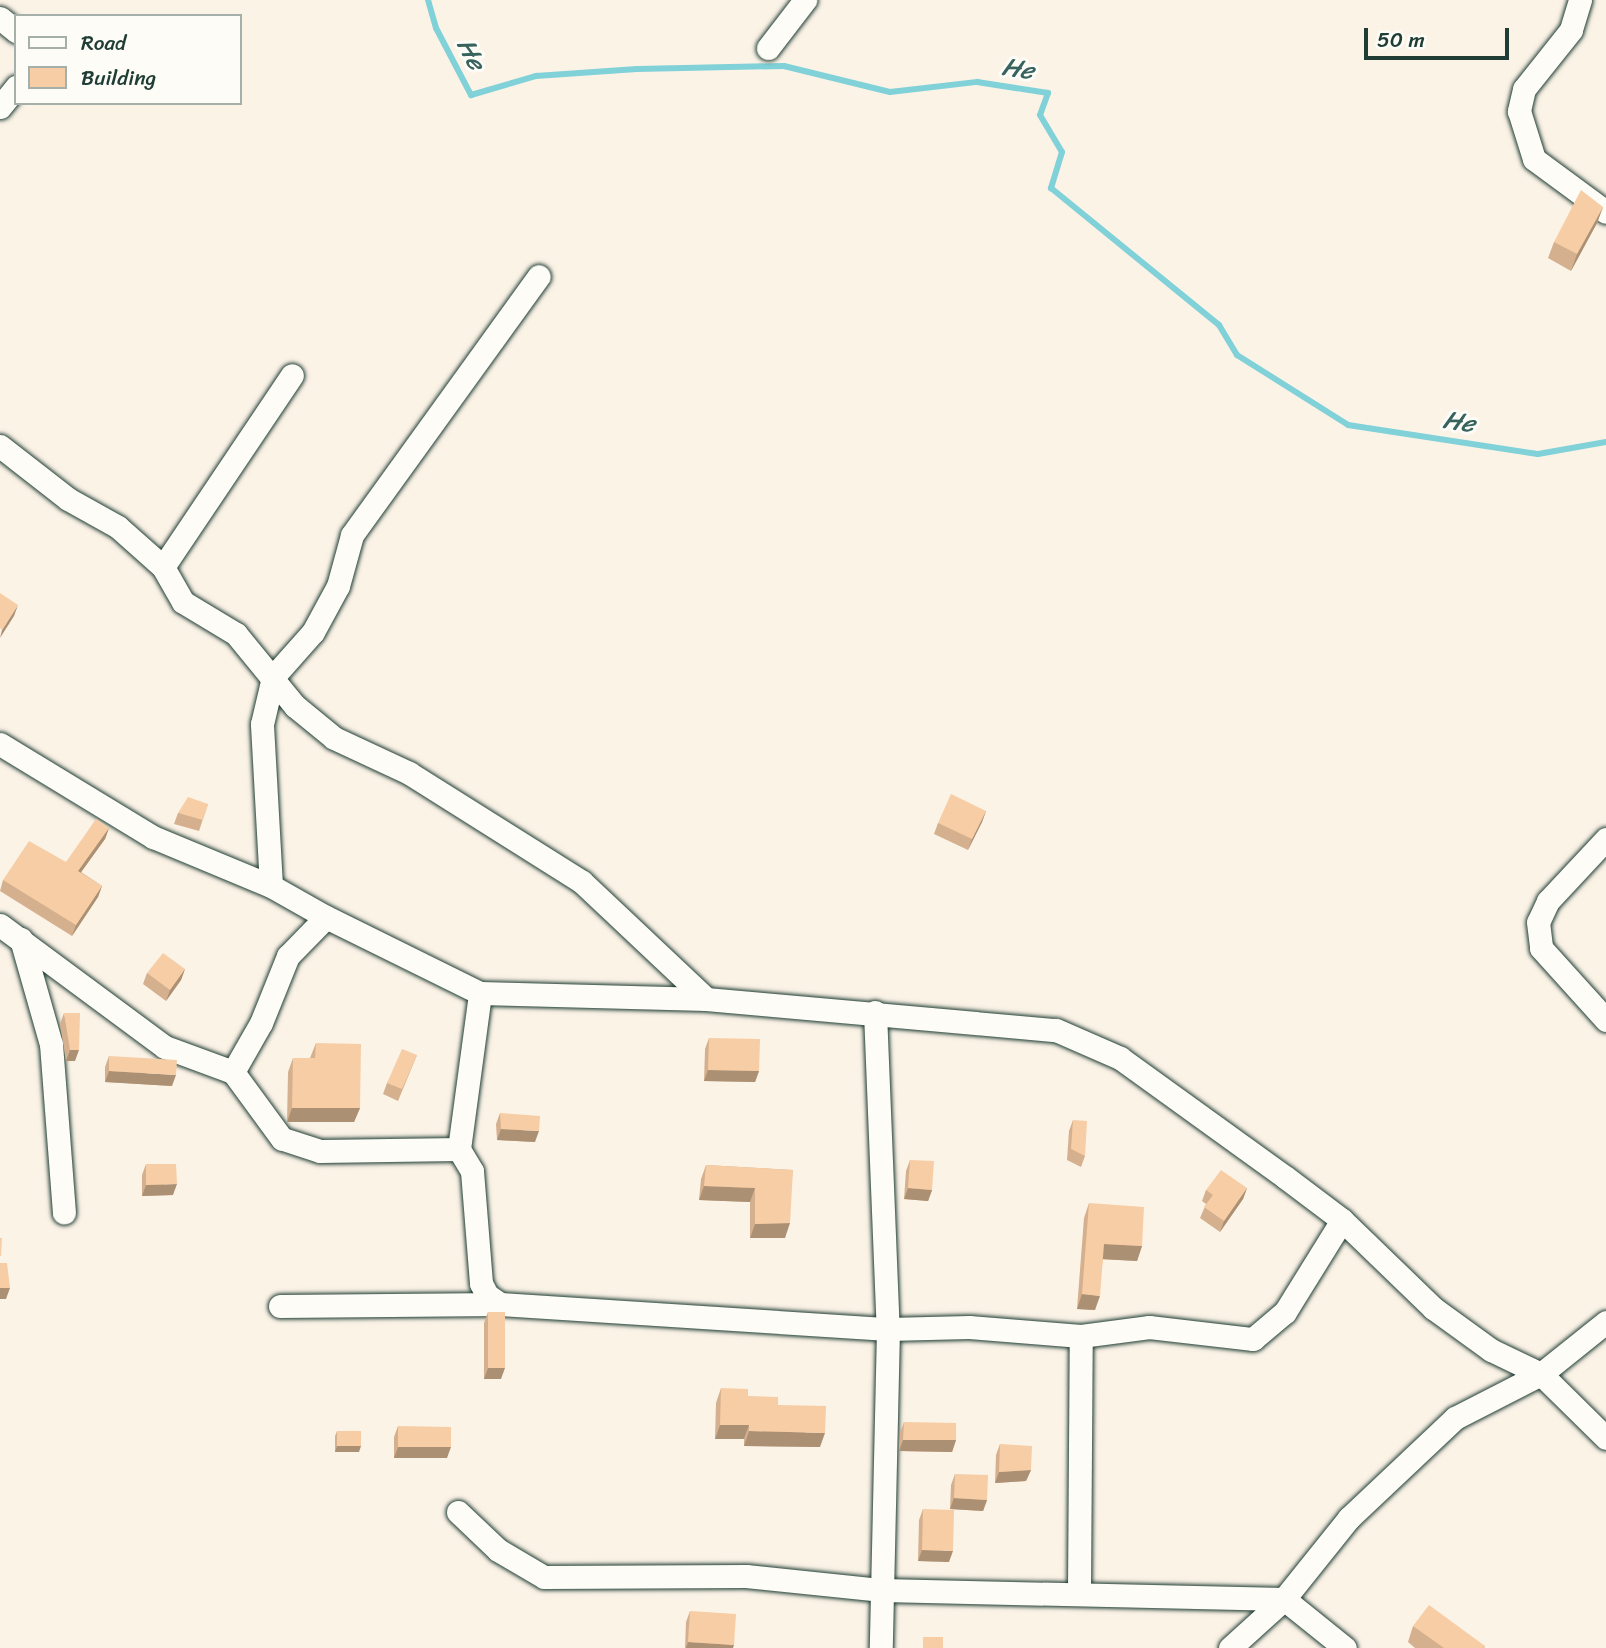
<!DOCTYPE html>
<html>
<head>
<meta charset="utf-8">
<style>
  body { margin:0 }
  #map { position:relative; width:1606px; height:1648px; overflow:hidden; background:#fcf3e7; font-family:Sriracha,sans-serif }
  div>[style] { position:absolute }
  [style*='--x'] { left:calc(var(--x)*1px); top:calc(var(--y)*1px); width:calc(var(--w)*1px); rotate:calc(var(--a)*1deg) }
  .stream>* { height:6px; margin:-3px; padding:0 3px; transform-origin:3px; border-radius:3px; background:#80d1d8 }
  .roads { filter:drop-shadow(0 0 2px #1f3d34) drop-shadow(0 0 2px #1f3d34) }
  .minor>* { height:23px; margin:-11.5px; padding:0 11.5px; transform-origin:11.5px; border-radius:11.5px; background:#fdfcf7 }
  .wall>* { inset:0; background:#d4b08e }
  .shaded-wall>* { inset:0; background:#ac9074 }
  .building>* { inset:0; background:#f6cda5 }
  span { translate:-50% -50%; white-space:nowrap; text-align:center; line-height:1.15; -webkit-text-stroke:6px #fdfcf7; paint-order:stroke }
  .water-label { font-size:26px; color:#37625d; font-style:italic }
  .legend { position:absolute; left:14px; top:14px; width:228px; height:91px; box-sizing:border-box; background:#fdfcf7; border:2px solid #a4b0a9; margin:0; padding:9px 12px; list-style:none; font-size:21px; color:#1f3d34 }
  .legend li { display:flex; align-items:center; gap:14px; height:35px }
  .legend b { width:35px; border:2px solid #a4b0a9 }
  .scale { position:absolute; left:1364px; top:28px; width:145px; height:32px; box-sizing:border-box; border:4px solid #1f3d34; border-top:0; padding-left:9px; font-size:21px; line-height:24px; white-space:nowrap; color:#1f3d34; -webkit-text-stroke:5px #fdfcf7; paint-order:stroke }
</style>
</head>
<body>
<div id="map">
  <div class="stream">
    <i style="--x:428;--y:0;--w:29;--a:74"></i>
    <i style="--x:436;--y:28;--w:76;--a:62.4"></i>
    <i style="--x:471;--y:95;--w:68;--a:-16.3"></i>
    <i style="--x:536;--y:76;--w:101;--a:-4"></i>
    <i style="--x:637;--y:69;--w:147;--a:-1.2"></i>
    <i style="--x:784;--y:66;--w:109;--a:13.8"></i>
    <i style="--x:890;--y:92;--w:88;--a:-6.6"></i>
    <i style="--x:977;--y:82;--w:72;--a:8.8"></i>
    <i style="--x:1048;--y:93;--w:23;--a:110"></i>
    <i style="--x:1040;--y:115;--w:43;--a:59.3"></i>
    <i style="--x:1062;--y:152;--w:38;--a:107"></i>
    <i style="--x:1051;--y:188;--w:217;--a:39.2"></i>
    <i style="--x:1219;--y:325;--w:35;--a:59"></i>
    <i style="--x:1237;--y:355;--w:131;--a:32.2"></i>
    <i style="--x:1348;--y:425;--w:192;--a:8.7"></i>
    <i style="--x:1538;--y:454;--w:69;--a:-10"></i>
  </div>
  <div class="roads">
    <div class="minor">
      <i style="--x:1580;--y:0;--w:31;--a:107"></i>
      <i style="--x:1571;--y:30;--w:75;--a:128.5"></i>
      <i style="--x:1524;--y:89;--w:23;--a:103"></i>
      <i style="--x:1519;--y:111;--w:50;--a:72.6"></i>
      <i style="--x:1534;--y:159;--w:89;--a:36.4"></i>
      <i style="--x:0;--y:18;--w:21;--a:39"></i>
      <i style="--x:768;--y:48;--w:61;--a:-52.4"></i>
      <i style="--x:0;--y:107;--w:26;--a:-51"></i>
      <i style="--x:0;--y:446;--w:86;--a:37.9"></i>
      <i style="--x:68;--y:499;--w:57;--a:29.2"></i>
      <i style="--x:118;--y:527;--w:60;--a:41.6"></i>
      <i style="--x:163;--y:567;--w:40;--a:60.3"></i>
      <i style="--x:183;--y:602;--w:62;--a:31.1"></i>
      <i style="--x:236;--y:634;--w:93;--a:50.7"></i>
      <i style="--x:295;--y:706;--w:50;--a:39.4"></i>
      <i style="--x:334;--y:738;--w:83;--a:25"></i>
      <i style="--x:409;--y:773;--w:204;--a:32.2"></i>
      <i style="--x:582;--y:882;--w:170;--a:43.3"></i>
      <i style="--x:163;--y:567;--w:231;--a:-56.1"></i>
      <i style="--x:0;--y:744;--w:179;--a:31.3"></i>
      <i style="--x:153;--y:837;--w:128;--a:22.6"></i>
      <i style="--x:271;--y:886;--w:63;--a:29.4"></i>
      <i style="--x:1606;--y:839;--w:85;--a:133.1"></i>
      <i style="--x:1548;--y:901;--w:23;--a:115"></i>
      <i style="--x:1538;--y:922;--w:26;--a:83"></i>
      <i style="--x:1541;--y:948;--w:97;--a:47.9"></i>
      <i style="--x:271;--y:886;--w:162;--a:-93.2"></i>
      <i style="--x:262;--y:724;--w:48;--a:-76.8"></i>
      <i style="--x:273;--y:677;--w:60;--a:-48.4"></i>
      <i style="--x:313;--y:632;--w:52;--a:-61.5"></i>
      <i style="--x:338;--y:586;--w:53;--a:-74.6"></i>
      <i style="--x:352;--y:535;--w:319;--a:-54.2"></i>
      <i style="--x:0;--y:925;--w:205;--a:36.5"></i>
      <i style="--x:165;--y:1047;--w:72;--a:20.2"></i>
      <i style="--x:21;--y:939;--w:109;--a:74.1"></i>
      <i style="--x:51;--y:1044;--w:169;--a:85.6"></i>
      <i style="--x:875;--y:1012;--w:317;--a:87.7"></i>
      <i style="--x:888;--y:1329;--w:319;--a:91.3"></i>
      <i style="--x:459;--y:1149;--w:157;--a:-82.3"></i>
      <i style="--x:500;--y:1304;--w:16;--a:-145"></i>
      <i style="--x:487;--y:1295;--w:13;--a:-117"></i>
      <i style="--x:481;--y:1283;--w:112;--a:-94.6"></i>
      <i style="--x:472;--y:1171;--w:26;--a:-121"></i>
      <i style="--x:459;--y:1149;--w:139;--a:179.2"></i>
      <i style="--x:320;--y:1151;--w:40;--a:-162"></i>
      <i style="--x:282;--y:1139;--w:83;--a:-126.2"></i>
      <i style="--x:233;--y:1072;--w:56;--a:-60.3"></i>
      <i style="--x:261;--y:1023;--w:72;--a:-68.1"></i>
      <i style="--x:288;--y:956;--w:54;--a:-45.7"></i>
      <i style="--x:326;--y:917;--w:172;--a:26.3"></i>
      <i style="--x:480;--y:993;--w:226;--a:1.5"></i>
      <i style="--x:706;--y:999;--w:351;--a:5.1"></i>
      <i style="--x:1056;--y:1030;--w:70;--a:23.6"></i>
      <i style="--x:1120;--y:1058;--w:203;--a:35.8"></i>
      <i style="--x:1285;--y:1177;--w:71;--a:37"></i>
      <i style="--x:1342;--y:1220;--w:127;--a:44"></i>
      <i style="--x:1433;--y:1308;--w:72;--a:35.9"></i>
      <i style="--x:1491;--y:1350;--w:55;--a:25.6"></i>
      <i style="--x:1541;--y:1374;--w:83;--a:-38.7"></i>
      <i style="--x:280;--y:1306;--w:220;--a:-0.5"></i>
      <i style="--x:500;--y:1304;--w:389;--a:3.7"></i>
      <i style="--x:888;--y:1329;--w:81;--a:-1.4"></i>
      <i style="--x:969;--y:1327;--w:112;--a:4.6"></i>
      <i style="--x:1081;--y:1336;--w:69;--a:-7.5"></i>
      <i style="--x:1149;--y:1327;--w:105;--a:6.6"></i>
      <i style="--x:1253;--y:1339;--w:42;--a:-40.2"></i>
      <i style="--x:1285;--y:1312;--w:108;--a:-58.2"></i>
      <i style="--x:458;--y:1512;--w:55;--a:43.5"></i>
      <i style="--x:498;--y:1550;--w:53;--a:30.4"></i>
      <i style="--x:544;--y:1577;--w:202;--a:-0.3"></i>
      <i style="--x:746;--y:1576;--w:137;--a:5.9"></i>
      <i style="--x:882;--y:1590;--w:402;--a:1.3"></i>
      <i style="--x:1284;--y:1599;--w:78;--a:38.8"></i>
      <i style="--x:1079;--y:1591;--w:255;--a:-89.6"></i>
      <i style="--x:1230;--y:1648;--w:73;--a:-42.2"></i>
      <i style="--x:1284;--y:1599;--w:104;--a:-51.3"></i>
      <i style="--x:1349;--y:1518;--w:146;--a:-43.3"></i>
      <i style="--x:1455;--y:1418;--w:97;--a:-27.1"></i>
      <i style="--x:1541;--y:1374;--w:91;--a:44.6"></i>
    </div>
  </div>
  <div class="wall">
    <i style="clip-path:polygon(1603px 207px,1597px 223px,1571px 271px,1548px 258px,1554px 242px)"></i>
    <i style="clip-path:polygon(208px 804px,199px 831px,174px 824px,178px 813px)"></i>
    <i style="clip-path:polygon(986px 811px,982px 822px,968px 850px,934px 834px,938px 823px)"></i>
    <i style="clip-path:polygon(109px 828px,105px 839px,81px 872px,102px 886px,98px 897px,72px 936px,0 891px,3px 880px,66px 862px)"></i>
    <i style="clip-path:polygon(185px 969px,181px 980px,166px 1001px,143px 984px,147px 973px)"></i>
    <i style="clip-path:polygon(64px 1013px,75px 1061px,66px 1061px,60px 1024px)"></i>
    <i style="clip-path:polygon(709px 1038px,759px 1071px,755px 1082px,704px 1081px,705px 1049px)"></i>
    <i style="clip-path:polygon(316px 1043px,360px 1108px,354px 1122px,287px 1122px,288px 1072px,293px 1058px,310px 1058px)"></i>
    <i style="clip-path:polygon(417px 1055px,398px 1101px,383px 1094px,387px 1083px)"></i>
    <i style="clip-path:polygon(109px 1056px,172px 1086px,105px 1082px,105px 1067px)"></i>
    <i style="clip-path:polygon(500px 1113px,535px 1142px,497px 1140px,496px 1124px)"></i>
    <i style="clip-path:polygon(1073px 1120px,1085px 1156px,1081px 1167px,1067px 1160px,1069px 1131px)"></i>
    <i style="clip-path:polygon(910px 1160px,932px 1190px,928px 1201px,904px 1199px,906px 1171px)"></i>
    <i style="clip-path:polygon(146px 1164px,173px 1195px,142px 1196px,142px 1175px)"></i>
    <i style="clip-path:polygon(706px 1165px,793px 1170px,785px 1238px,750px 1238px,750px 1202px,699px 1200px,701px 1179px)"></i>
    <i style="clip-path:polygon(1247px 1188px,1243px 1199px,1220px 1232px,1200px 1218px,1206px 1204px,1202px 1201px,1206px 1190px)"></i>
    <i style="clip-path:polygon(1089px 1203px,1142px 1246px,1137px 1261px,1103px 1259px,1095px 1310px,1077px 1309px,1084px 1218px)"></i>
    <i style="clip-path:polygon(488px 1312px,501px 1379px,484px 1379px,484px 1323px)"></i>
    <i style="clip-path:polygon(721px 1388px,778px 1405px,820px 1447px,744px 1446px,744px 1439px,715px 1439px,716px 1403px)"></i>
    <i style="clip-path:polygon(904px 1422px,956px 1440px,952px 1452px,899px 1451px,900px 1433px)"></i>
    <i style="clip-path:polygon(398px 1426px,447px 1458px,394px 1458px,394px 1437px)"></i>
    <i style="clip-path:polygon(337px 1431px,359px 1452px,335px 1452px,335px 1436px)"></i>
    <i style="clip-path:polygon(1000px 1444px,1031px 1470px,1026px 1481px,995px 1483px,996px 1455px)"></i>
    <i style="clip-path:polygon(955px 1474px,987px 1500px,983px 1511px,950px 1509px,951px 1485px)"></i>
    <i style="clip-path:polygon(923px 1509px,949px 1562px,918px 1561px,919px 1520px)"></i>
    <i style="clip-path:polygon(690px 1611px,733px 1648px,685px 1648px,686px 1622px)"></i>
    <i style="clip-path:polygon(1413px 1626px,1485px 1646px,1484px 1648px,1415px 1648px,1408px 1642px)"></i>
  </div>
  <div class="shaded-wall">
    <i style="clip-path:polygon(1603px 207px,1597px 223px,1571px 271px,1577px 254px)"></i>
    <i style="clip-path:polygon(18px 605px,14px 616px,0 638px,2px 630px)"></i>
    <i style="clip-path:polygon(986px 811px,982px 822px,968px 850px,972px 839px)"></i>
    <i style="clip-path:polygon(109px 828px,105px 839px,74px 882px,78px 871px)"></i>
    <i style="clip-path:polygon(102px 886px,98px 897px,72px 936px,76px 925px)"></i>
    <i style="clip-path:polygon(185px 969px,181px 980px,166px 1001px,170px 990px)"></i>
    <i style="clip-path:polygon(70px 1050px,79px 1050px,75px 1061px,66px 1061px)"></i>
    <i style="clip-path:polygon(708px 1070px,759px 1071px,755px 1082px,704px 1081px)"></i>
    <i style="clip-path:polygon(109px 1071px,176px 1075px,172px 1086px,105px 1082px)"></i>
    <i style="clip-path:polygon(292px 1108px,360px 1108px,354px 1122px,287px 1122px)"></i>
    <i style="clip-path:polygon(501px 1129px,539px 1131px,535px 1142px,497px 1140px)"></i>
    <i style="clip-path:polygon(177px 1184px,173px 1195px,142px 1196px,146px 1185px)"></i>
    <i style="clip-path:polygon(704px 1186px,755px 1188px,750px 1202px,699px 1200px)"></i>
    <i style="clip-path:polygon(908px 1188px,932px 1190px,928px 1201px,904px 1199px)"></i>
    <i style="clip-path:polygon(1247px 1188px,1243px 1199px,1220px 1232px,1224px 1221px)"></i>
    <i style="clip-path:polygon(790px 1223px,785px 1238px,750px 1238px,755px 1224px)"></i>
    <i style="clip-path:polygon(1104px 1244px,1142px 1246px,1137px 1261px,1099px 1259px)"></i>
    <i style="clip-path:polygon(0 1288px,10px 1288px,6px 1299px,0 1299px)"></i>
    <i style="clip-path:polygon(1082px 1294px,1100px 1296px,1095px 1310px,1077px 1309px)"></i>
    <i style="clip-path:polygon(488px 1368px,505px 1368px,501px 1379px,484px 1379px)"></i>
    <i style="clip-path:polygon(720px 1425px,749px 1425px,744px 1439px,715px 1439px)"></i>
    <i style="clip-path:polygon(749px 1431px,825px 1433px,820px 1447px,744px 1446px)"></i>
    <i style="clip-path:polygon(903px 1440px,956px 1440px,952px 1452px,899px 1451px)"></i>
    <i style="clip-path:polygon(337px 1446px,361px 1446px,359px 1452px,335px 1452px)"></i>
    <i style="clip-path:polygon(398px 1447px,451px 1447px,447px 1458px,394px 1458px)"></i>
    <i style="clip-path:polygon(1031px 1470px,1026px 1481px,995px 1483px,999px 1472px)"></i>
    <i style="clip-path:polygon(954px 1498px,987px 1500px,983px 1511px,950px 1509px)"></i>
    <i style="clip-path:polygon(922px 1550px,953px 1551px,949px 1562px,918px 1561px)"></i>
    <i style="clip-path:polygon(688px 1642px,734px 1645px,733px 1648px,686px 1648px)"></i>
  </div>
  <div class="building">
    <i style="clip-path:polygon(1581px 190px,1603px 207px,1577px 254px,1554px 242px)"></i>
    <i style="clip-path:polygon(0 593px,18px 605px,2px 630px,0 628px)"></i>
    <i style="clip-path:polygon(951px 794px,986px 811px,972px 839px,938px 823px)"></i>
    <i style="clip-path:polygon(188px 797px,208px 804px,203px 820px,178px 813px)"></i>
    <i style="clip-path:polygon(96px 819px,109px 828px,78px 871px,102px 886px,76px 925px,3px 880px,29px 841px,66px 862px)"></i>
    <i style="clip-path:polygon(163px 953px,185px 969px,170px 990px,147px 973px)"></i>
    <i style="clip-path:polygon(64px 1013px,80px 1013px,79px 1050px,70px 1050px)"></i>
    <i style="clip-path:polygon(709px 1038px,760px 1039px,759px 1071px,708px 1070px)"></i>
    <i style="clip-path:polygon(316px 1043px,361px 1044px,360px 1108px,292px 1108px,293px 1058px,315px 1058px)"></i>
    <i style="clip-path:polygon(402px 1049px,417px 1055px,402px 1089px,387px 1083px)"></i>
    <i style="clip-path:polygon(109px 1056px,177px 1060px,176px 1075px,109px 1071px)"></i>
    <i style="clip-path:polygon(500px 1113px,540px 1116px,539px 1131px,501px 1129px)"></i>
    <i style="clip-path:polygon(1073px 1120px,1087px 1121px,1085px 1156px,1071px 1149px)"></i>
    <i style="clip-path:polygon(910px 1160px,934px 1161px,932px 1190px,908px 1188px)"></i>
    <i style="clip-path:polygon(146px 1164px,176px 1164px,177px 1184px,146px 1185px)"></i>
    <i style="clip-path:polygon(706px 1165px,793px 1170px,790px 1223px,755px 1224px,755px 1188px,704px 1186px)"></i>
    <i style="clip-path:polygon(1221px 1170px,1247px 1188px,1224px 1221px,1204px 1207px,1213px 1195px,1206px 1190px)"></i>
    <i style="clip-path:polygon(1089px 1203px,1144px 1207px,1142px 1246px,1104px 1244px,1100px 1296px,1082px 1294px)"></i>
    <i style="clip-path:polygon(0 1238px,2px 1238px,1px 1256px,0 1256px)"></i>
    <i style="clip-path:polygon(0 1263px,7px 1263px,10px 1288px,0 1288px)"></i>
    <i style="clip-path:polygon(488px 1312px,505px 1312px,505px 1368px,488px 1368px)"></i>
    <i style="clip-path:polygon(721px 1388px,748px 1389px,748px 1396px,778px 1397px,778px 1405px,826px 1406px,825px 1433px,749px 1431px,749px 1425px,720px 1425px)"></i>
    <i style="clip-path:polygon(904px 1422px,956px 1423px,956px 1440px,903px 1440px)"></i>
    <i style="clip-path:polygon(398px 1426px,451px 1427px,451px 1447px,398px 1447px)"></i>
    <i style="clip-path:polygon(337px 1431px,361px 1431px,361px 1446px,337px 1446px)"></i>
    <i style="clip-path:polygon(1000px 1444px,1032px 1446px,1031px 1470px,999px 1472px)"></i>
    <i style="clip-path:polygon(955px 1474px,988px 1475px,987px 1500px,954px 1498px)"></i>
    <i style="clip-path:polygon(923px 1509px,954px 1510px,953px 1551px,922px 1550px)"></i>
    <i style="clip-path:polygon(1429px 1605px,1485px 1646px,1483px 1648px,1444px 1648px,1413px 1626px)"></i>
    <i style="clip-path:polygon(690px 1611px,736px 1614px,734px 1645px,688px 1642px)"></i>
    <i style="clip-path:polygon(923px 1637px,943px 1637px,943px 1648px,923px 1648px)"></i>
  </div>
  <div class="water-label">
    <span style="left:471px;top:54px;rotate:62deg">He</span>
    <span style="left:1018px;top:69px;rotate:9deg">He</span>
    <span style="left:1459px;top:422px;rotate:9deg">He</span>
  </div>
  <ul class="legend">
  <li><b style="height:9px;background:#fdfcf7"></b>Road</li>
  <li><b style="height:19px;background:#f6cda5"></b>Building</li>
  </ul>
  <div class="scale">50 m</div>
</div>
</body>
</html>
